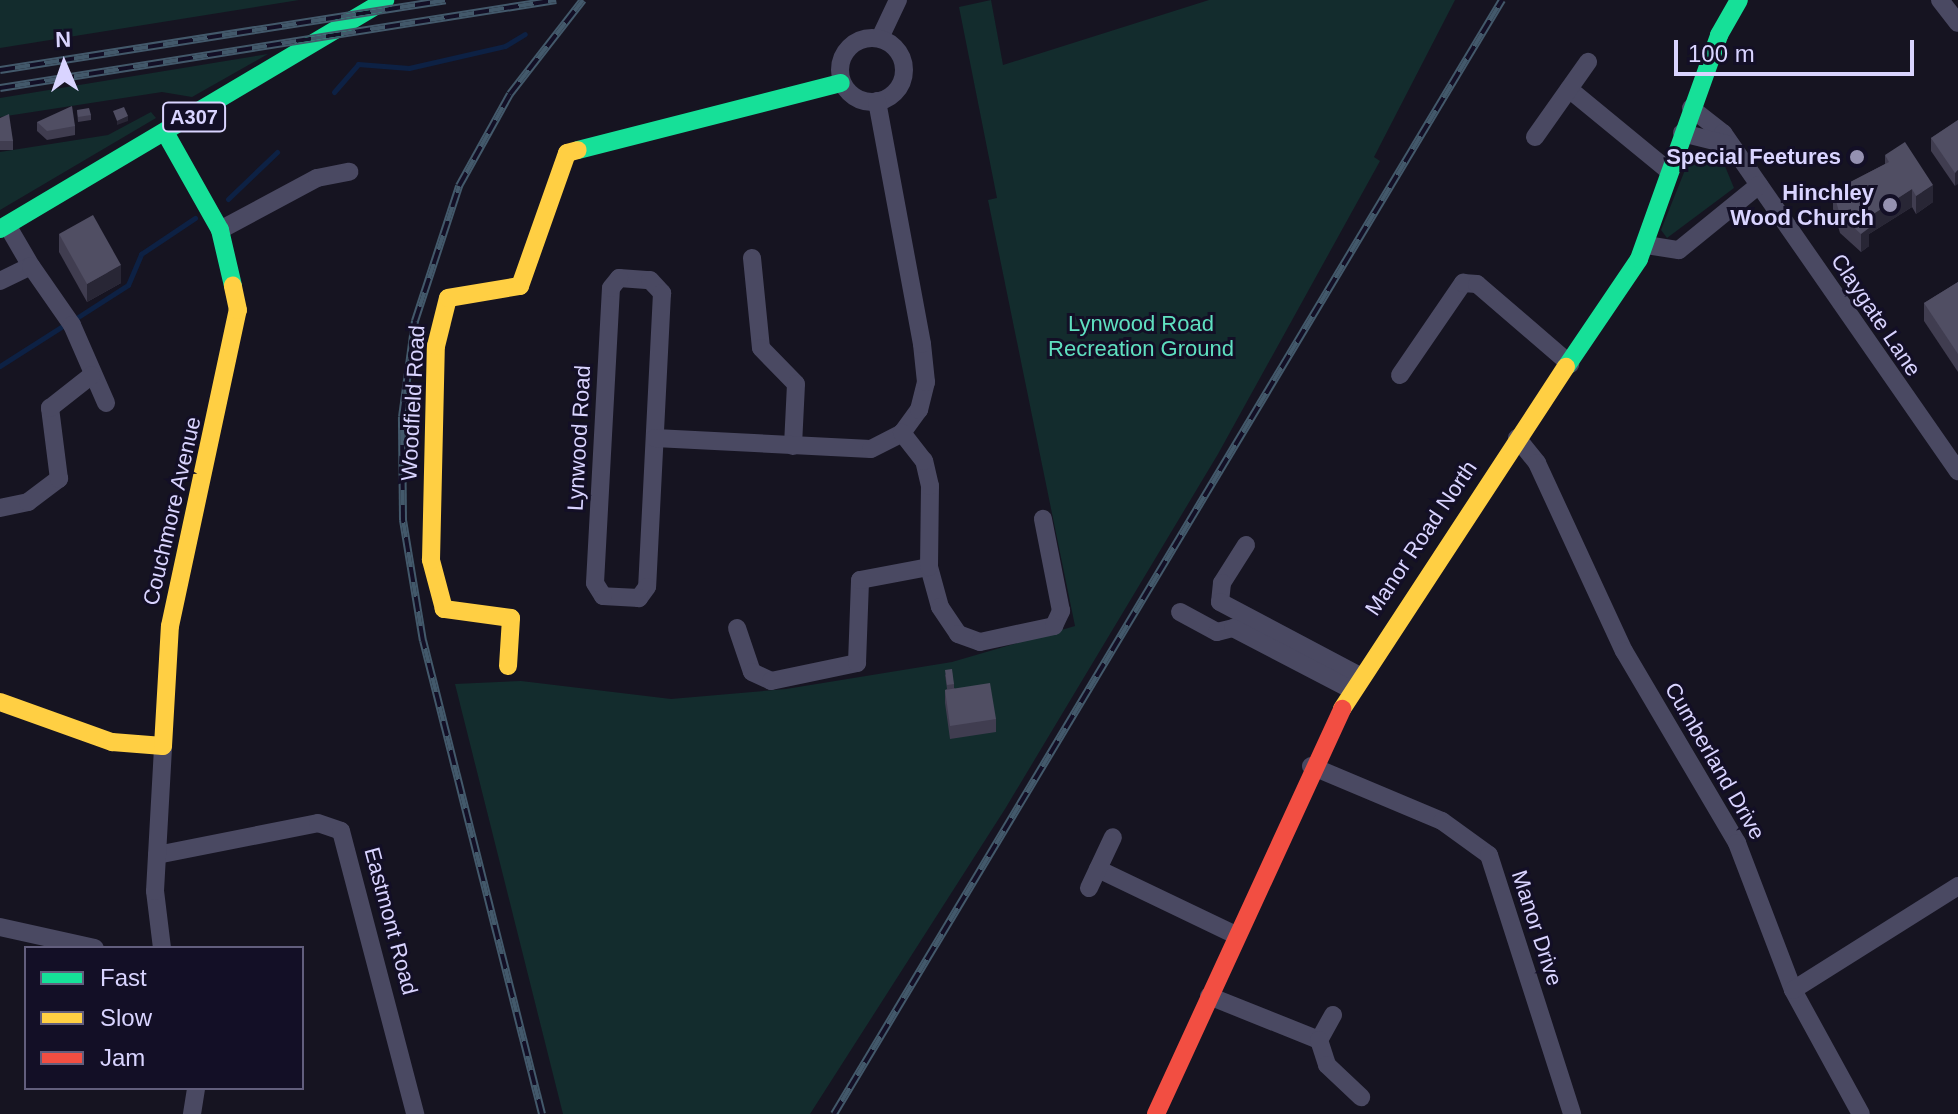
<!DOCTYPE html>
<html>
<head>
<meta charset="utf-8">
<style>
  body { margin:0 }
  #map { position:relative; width:1958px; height:1114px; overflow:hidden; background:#161421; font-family:Helvetica,sans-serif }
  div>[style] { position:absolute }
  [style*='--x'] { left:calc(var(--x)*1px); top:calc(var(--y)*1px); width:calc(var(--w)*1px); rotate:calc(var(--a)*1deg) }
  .green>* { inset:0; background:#132c2d }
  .stream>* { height:5px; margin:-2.5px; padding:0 2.5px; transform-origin:2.5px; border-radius:2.5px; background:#0d2144 }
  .street>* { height:18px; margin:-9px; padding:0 9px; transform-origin:9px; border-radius:9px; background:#4a4962 }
  .street>.ring { margin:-9px; padding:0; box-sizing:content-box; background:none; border:18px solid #4a4962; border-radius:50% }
  .fast>* { height:18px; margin:-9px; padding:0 9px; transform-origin:9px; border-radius:9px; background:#16e098 }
  .slow>* { height:18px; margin:-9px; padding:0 9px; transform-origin:9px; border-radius:9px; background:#ffcf43 }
  .jam>* { height:18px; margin:-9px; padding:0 9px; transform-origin:9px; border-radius:9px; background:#f24e42 }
  .rail>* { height:8px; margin-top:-4px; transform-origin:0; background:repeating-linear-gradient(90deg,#130f26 0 15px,#43596b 0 30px); box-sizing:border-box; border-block:2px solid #43596b }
  .wall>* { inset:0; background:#403d50 }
  .shaded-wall>* { inset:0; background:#282635 }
  .building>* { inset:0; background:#504e63 }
  .dots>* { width:22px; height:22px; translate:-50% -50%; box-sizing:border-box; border:4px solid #130f26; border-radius:50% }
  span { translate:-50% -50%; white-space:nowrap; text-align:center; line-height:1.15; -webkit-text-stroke:6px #130f26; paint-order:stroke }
  .shield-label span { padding:2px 6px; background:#130f26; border:2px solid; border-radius:6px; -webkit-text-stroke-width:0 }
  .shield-label { font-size:20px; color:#d9d4ff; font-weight:700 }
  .poi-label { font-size:22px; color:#d9d4ff; font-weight:700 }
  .right { translate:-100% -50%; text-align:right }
  .street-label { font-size:22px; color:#d9d4ff }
  .park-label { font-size:22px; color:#5fe0c0 }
  .legend { position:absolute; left:24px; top:946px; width:280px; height:144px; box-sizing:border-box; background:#130f26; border:2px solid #625e7d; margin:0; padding:10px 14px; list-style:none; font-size:24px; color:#d9d4ff }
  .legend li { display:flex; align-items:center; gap:16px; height:40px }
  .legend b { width:40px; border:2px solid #625e7d }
  .north { position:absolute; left:24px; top:24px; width:80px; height:80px; -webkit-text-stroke:6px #130f26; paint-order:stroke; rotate:358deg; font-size:22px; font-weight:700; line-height:32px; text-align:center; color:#d9d4ff }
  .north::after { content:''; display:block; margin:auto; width:28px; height:36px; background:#d9d4ff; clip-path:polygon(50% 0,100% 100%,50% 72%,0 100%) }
  .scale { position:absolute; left:1674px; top:40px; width:240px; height:36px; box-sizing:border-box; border:4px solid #d9d4ff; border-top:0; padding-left:10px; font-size:24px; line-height:28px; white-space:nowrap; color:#d9d4ff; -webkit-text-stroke:6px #130f26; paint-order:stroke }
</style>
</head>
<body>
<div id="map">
  <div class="green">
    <i style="clip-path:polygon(0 0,299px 0,0 48px)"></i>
    <i style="clip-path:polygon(991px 0,1003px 65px,1209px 0,1455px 0,1374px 157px,1380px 161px,1218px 454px,1005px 809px,810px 1114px,563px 1114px,455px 684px,521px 681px,671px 699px,786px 689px,952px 662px,1075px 626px,988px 200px,997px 198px,959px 7px)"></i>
    <i style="clip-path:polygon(268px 54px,192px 97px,162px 92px,0 117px,0 98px)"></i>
    <i style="clip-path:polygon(151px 112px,156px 118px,0 210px,0 152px,108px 135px)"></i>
    <i style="clip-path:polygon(1703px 153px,1722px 159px,1734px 188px,1667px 238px,1661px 230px,1687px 165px)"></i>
  </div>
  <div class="stream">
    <i style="--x:334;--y:92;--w:37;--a:-49"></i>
    <i style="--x:358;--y:64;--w:51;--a:4.5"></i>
    <i style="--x:409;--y:68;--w:98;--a:-12.9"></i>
    <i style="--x:505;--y:46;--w:23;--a:-31"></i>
    <i style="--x:228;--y:199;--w:68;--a:-43.8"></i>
    <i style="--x:78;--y:317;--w:59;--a:-32.6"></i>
    <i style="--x:128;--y:285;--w:34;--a:-67"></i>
    <i style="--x:141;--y:254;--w:65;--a:-33.7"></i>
    <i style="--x:0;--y:366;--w:76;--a:-32.6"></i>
  </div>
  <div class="street">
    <i style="--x:1940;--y:0;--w:29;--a:52"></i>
    <i style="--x:880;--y:38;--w:42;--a:-64.7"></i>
    <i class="ring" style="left:840px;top:38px;width:46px;height:46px"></i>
    <i style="--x:1569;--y:89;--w:129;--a:39.4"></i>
    <i style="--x:1691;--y:108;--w:41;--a:38"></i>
    <i style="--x:1723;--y:133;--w:412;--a:55.2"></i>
    <i style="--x:1682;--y:133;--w:49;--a:14"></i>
    <i style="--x:1535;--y:137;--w:92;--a:-54.8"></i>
    <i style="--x:7;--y:225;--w:48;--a:59.7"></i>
    <i style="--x:220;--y:230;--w:110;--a:-28.2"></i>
    <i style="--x:317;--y:178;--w:33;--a:-11"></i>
    <i style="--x:1646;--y:245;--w:33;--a:9"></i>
    <i style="--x:1679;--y:250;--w:103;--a:-39.1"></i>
    <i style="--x:752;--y:258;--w:90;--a:84.3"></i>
    <i style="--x:761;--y:348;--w:50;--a:45.8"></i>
    <i style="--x:796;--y:384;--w:62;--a:92.8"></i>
    <i style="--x:619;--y:278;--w:31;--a:4"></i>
    <i style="--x:650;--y:280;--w:18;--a:47"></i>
    <i style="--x:662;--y:293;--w:294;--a:92.9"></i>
    <i style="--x:647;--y:587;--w:14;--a:126"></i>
    <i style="--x:639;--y:598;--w:36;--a:-177"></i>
    <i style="--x:603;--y:596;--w:15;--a:-122"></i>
    <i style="--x:595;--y:583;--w:295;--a:-86.9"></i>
    <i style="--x:611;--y:288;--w:13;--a:-51"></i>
    <i style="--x:0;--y:281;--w:34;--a:-26"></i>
    <i style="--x:31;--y:266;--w:72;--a:55.2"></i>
    <i style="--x:72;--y:325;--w:85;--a:66.4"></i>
    <i style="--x:1400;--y:375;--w:112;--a:-55.6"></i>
    <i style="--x:1463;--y:283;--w:14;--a:4"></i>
    <i style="--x:1477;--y:284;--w:123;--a:40.7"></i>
    <i style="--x:655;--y:438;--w:216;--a:2.9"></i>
    <i style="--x:871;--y:449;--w:35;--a:-27"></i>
    <i style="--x:902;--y:433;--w:29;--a:-54"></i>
    <i style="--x:919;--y:410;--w:29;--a:-76"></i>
    <i style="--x:926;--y:382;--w:38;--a:-96"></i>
    <i style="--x:922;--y:344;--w:247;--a:-100.5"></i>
    <i style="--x:1517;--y:438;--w:32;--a:51"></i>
    <i style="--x:1537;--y:463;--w:207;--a:65.2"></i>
    <i style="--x:1624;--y:651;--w:223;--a:59.5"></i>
    <i style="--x:1737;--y:843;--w:157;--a:69.1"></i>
    <i style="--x:1793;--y:990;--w:141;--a:61.3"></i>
    <i style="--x:0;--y:508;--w:29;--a:-12"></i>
    <i style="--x:28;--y:502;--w:39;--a:-37"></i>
    <i style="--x:59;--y:479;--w:72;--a:-97.2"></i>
    <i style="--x:50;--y:408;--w:53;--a:-38.2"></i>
    <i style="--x:1246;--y:545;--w:45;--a:122.3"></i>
    <i style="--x:1222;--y:583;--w:19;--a:96"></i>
    <i style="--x:1220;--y:602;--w:156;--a:27.9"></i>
    <i style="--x:929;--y:567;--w:41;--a:74.6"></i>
    <i style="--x:940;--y:607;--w:32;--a:56"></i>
    <i style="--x:958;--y:634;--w:23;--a:20"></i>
    <i style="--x:980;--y:642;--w:76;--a:-12.2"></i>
    <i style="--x:1054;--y:626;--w:17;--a:-65"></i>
    <i style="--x:1061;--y:611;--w:94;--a:-101.1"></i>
    <i style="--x:1180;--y:612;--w:42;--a:28.4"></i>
    <i style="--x:1217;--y:632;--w:16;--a:-14"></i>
    <i style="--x:1233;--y:628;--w:132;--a:27.5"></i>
    <i style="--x:737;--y:628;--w:46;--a:71.2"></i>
    <i style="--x:752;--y:672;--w:21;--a:25"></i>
    <i style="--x:771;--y:681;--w:88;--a:-11.8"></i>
    <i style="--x:857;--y:663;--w:83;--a:-87.9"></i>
    <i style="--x:860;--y:580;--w:70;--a:-10.7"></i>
    <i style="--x:929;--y:567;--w:81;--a:-89.3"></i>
    <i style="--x:930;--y:486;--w:26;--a:-103"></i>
    <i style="--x:924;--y:461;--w:36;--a:-128"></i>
    <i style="--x:1311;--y:766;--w:142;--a:22.8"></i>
    <i style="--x:1442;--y:821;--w:58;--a:35.9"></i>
    <i style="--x:1489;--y:855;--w:272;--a:72.2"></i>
    <i style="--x:157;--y:855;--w:164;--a:-11.2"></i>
    <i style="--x:318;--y:823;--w:24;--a:19"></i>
    <i style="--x:341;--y:831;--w:293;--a:75.3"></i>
    <i style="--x:1098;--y:869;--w:153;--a:25.6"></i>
    <i style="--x:1089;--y:888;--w:56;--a:-64.8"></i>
    <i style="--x:0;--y:927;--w:97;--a:12.5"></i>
    <i style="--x:162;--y:948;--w:57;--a:-97"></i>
    <i style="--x:155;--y:891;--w:145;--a:-86.8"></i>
    <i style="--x:1793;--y:990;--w:195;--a:-32.2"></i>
    <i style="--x:1209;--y:996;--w:118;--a:21.8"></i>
    <i style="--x:1333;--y:1015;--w:29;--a:119"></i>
    <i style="--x:1319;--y:1040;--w:26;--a:72"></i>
    <i style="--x:1327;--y:1065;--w:47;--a:43.3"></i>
    <i style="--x:192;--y:1114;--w:26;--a:-81"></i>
  </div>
  <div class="fast">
    <i style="--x:166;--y:134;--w:110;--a:60.6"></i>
    <i style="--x:220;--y:230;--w:57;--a:76.9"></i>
    <i style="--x:578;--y:150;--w:271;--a:-14.3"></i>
    <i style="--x:0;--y:229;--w:448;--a:-30.7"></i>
    <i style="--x:1566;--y:367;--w:130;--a:-55.9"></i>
    <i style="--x:1639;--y:259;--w:238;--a:-70.3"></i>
    <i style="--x:1719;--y:35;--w:40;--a:-60.3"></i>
  </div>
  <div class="slow">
    <i style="--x:508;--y:666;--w:48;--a:-86.4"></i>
    <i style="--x:511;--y:618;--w:68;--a:-172.3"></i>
    <i style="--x:444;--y:609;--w:51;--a:-104.9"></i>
    <i style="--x:431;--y:560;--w:214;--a:-88.7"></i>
    <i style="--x:436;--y:346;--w:49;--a:-76"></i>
    <i style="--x:448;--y:298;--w:73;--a:-9.5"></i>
    <i style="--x:520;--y:286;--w:141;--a:-70.5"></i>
    <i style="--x:567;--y:153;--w:11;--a:-15"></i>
    <i style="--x:0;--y:702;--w:119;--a:19.7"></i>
    <i style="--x:112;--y:742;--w:51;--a:4.5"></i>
    <i style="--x:163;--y:746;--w:120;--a:-86.7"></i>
    <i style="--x:170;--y:626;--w:323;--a:-77.9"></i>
    <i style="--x:238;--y:310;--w:25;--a:-102"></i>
    <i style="--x:1342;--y:709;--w:409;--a:-56.8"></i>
  </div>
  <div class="jam">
    <i style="--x:1156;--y:1114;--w:446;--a:-65.3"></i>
  </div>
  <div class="rail">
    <i style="--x:0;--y:70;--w:451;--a:-8.9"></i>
    <i style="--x:0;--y:88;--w:563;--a:-8.99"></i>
    <i style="--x:542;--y:1114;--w:488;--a:-104.1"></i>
    <i style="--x:423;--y:641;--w:123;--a:-99.4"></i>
    <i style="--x:403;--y:520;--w:103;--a:-90.6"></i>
    <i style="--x:402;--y:417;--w:97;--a:-82.3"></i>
    <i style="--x:415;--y:321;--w:142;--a:-71.9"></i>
    <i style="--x:459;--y:186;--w:105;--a:-61"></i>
    <i style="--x:510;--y:94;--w:119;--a:-52.2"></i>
    <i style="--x:834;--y:1114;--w:1299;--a:-59.05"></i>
  </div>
  <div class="wall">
    <i style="clip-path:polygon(77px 110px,91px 115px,91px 120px,78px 122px)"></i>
    <i style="clip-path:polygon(0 118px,13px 141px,13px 150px,0 150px)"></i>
    <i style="clip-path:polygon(1958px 120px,1955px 186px,1931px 151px,1931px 138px)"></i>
    <i style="clip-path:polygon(37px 122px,75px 126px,75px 135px,47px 140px,37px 131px)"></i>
    <i style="clip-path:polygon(1885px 155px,1933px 202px,1916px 214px,1912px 207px,1869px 234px,1869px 246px,1861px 252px,1840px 233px,1833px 209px,1833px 191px,1885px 164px)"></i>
    <i style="clip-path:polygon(59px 234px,121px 283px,87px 302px,59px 252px)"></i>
    <i style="clip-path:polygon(1958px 282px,1958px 372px,1924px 321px,1924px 303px)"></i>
    <i style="clip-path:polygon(945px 674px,954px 684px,954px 688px,996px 719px,996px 732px,950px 739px,945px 703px,945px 690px,947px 689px)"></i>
  </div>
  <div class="shaded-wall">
    <i style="clip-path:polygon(128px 116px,128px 121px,117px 125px,117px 121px)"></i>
    <i style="clip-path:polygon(1958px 170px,1958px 184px,1955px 186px,1955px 173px)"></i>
    <i style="clip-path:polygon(1933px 185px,1933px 202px,1916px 214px,1916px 196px)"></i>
    <i style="clip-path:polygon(1912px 189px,1912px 207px,1869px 234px,1869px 246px,1861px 252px,1861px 234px,1864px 220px)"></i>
    <i style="clip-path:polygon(121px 265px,121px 283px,87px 302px,87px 284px)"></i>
  </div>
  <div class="building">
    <i style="clip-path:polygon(72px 106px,75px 126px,47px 131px,37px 122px)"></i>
    <i style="clip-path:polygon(124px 107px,128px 116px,117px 121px,113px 111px)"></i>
    <i style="clip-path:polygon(89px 108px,91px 115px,78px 117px,77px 110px)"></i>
    <i style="clip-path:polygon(9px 114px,13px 141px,0 141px,0 118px)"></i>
    <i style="clip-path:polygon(1958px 120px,1958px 170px,1955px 173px,1931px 138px)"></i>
    <i style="clip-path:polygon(1905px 142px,1933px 185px,1916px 196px,1912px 189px,1864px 220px,1869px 228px,1861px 234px,1840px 215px,1833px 191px,1889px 162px,1885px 155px)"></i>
    <i style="clip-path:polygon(93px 215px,121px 265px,87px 284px,59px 234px)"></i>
    <i style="clip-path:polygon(1958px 282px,1958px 354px,1924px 303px)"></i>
    <i style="clip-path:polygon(952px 669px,954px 684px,947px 685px,945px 670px)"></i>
    <i style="clip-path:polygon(990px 683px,996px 719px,950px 726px,945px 690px)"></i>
  </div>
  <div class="dots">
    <i style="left:1857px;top:157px;background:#9591b1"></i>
    <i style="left:1890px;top:205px;background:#9591b1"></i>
  </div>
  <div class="shield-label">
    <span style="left:194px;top:117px">A307</span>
  </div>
  <div class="poi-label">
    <span class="right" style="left:1841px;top:157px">Special Feetures</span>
    <span class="right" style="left:1874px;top:205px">Hinchley<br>Wood Church</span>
  </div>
  <div class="street-label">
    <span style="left:1876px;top:315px;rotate:56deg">Claygate Lane</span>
    <span style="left:413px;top:403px;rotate:-87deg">Woodfield Road</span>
    <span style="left:579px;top:438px;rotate:-87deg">Lynwood Road</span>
    <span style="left:172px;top:511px;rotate:-77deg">Couchmore Avenue</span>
    <span style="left:1421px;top:538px;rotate:-56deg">Manor Road North</span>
    <span style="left:1715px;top:761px;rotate:60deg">Cumberland Drive</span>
    <span style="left:391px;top:921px;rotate:75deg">Eastmont Road</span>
    <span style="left:1537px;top:928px;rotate:72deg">Manor Drive</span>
  </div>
  <div class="park-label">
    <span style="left:1141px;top:336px">Lynwood Road<br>Recreation Ground</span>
  </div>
  <ul class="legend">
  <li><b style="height:10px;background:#16e098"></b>Fast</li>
  <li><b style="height:10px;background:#ffcf43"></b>Slow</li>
  <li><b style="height:10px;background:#f24e42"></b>Jam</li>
  </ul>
  <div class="north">N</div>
  <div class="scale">100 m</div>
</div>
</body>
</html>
